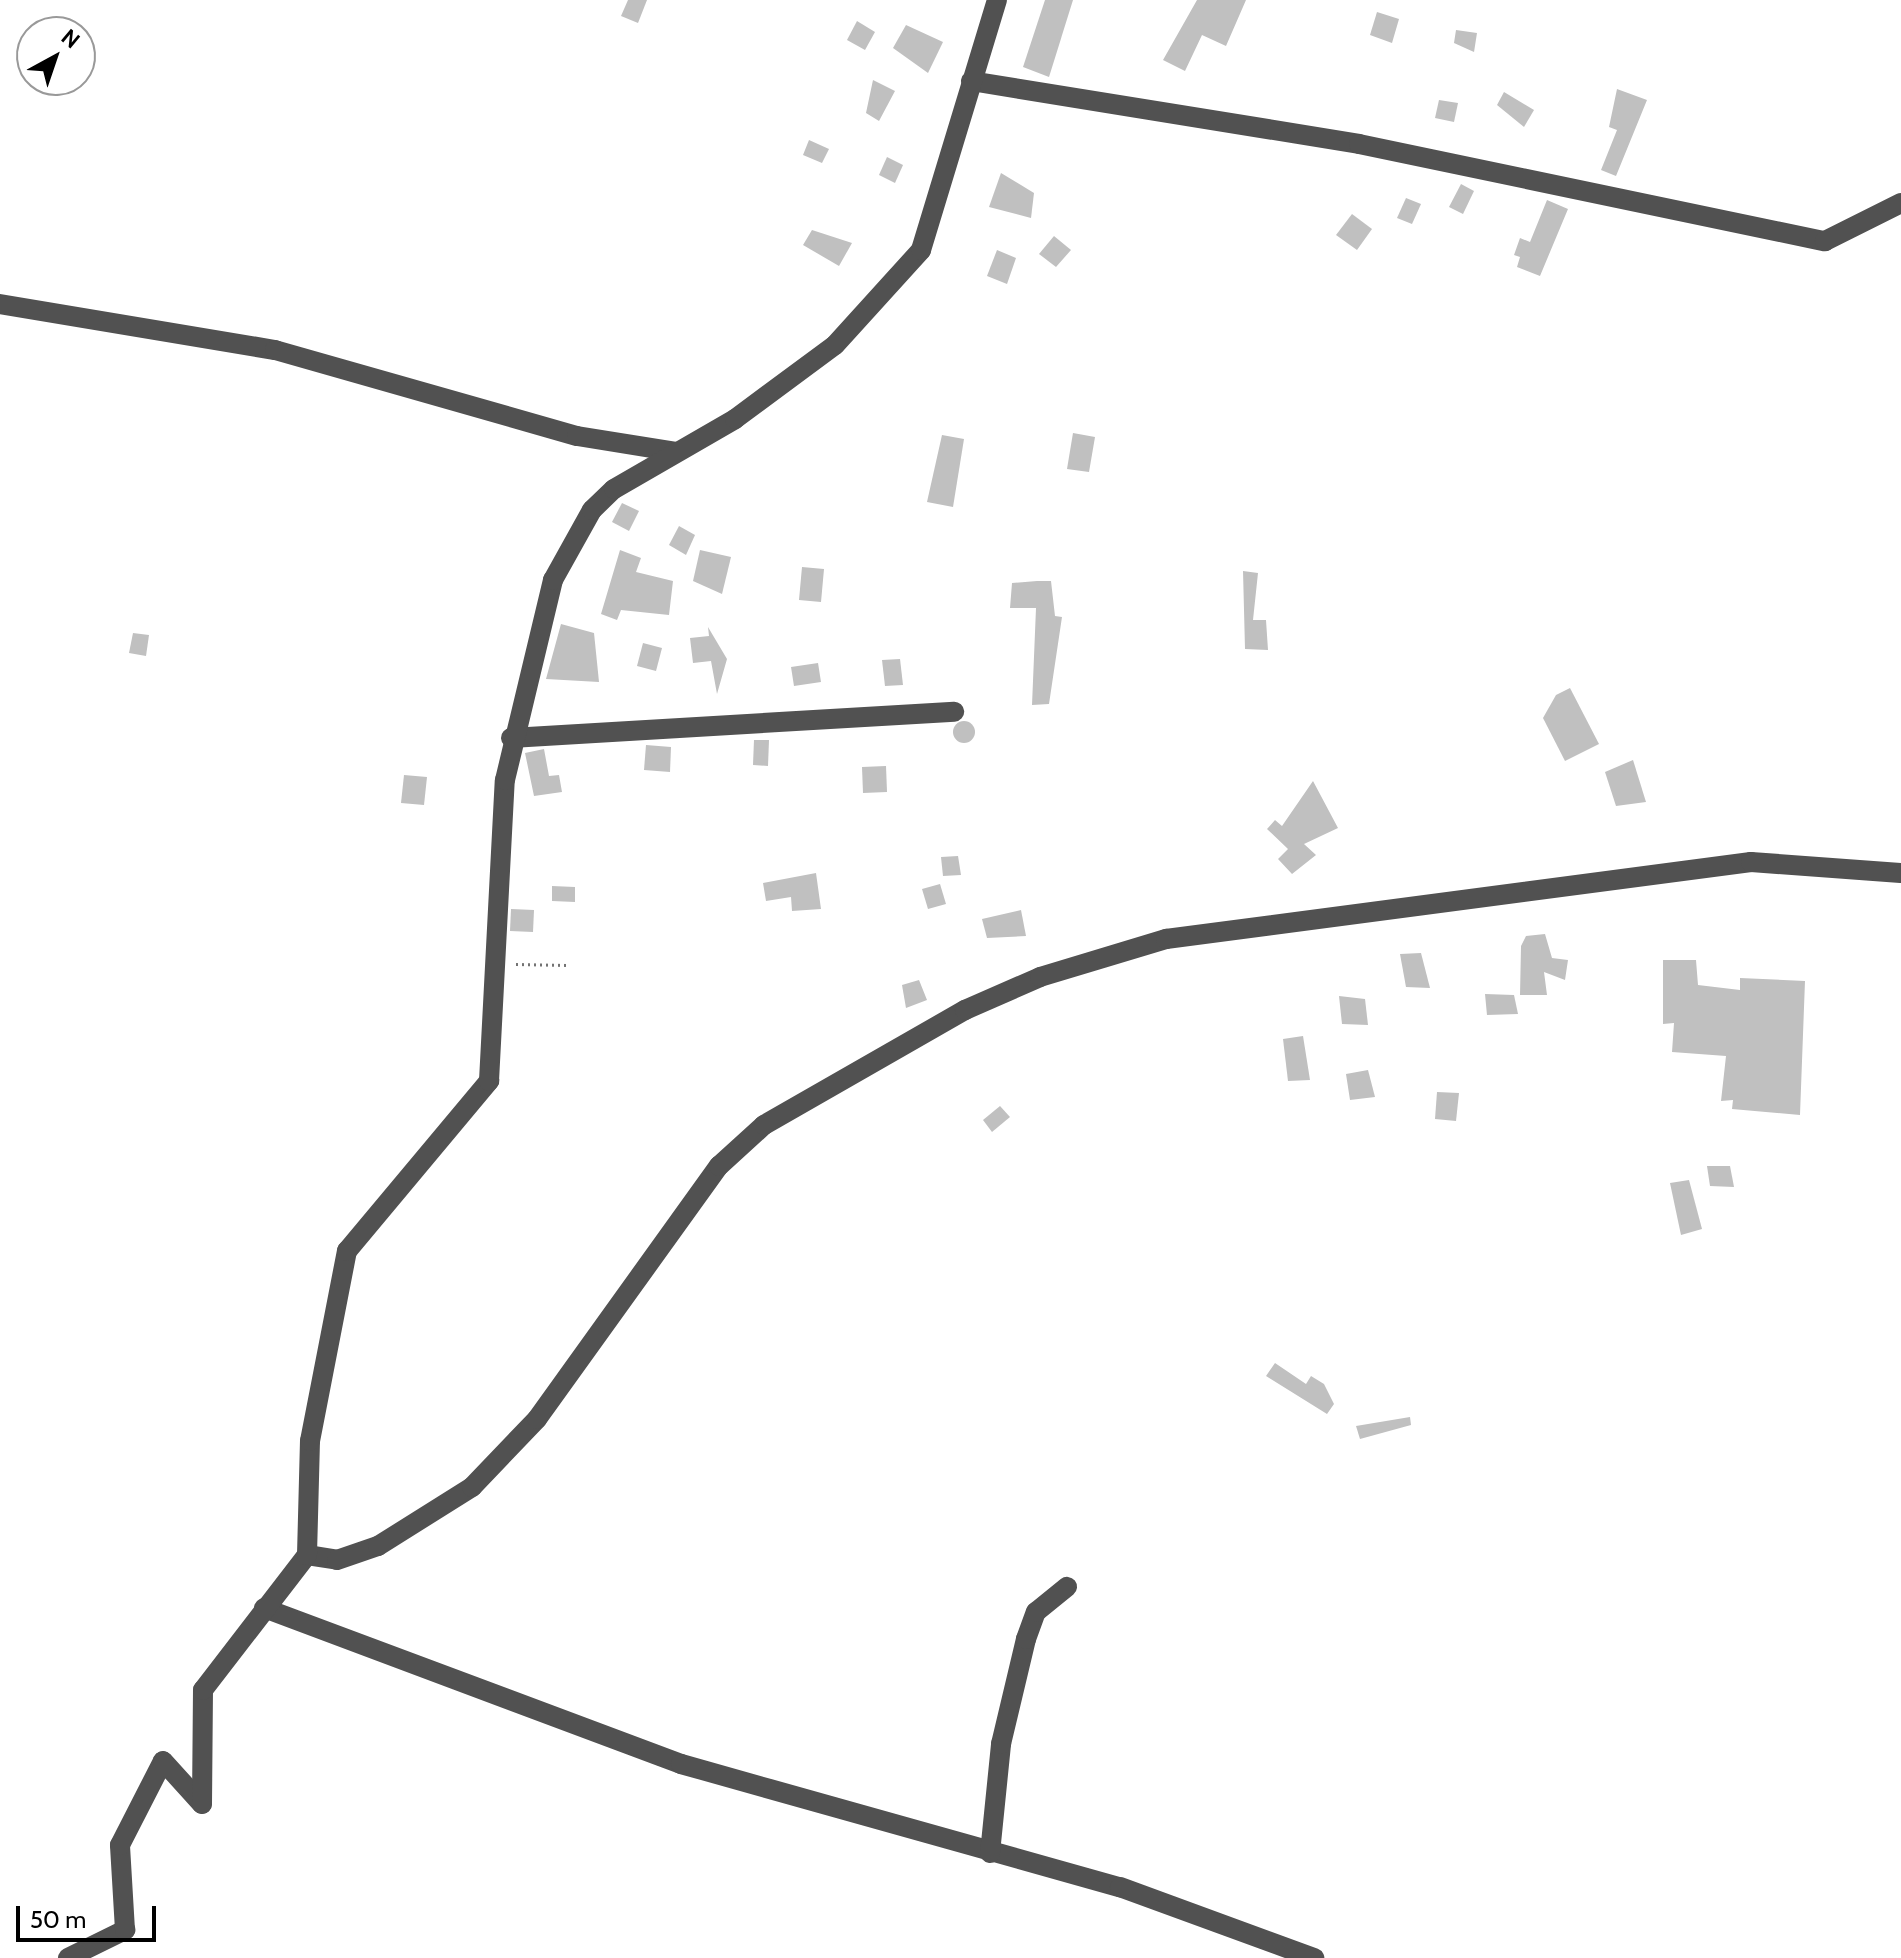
<!DOCTYPE html>
<html>
<head>
<meta charset="utf-8">
<style>
  body { margin:0 }
  #map { position:relative; width:1901px; height:1958px; overflow:hidden; background:#fff; font-family:Cabin,sans-serif }
  div>[style] { position:absolute }
  [style*='--x'] { left:calc(var(--x)*1px); top:calc(var(--y)*1px); width:calc(var(--w)*1px); rotate:calc(var(--a)*1deg) }
  .building>* { inset:0; background:#c0c0c0 }
  .round { border-radius:50% }
  .path>* { height:3px; margin-top:-1.5px; transform-origin:0; background:repeating-linear-gradient(90deg,#737373 0 2px,transparent 0 6px) }
  .minor>* { height:20px; margin:-10px; padding:0 10px; transform-origin:10px; border-radius:10px; background:#515151 }
  span { translate:-50% -50%; white-space:nowrap; text-align:center; line-height:1.15; -webkit-text-stroke:8px #fff; paint-order:stroke }
  .north { position:absolute; left:16px; top:16px; width:80px; height:80px; box-sizing:border-box; background:#fff; border:2px solid #999; border-radius:50%; rotate:40deg; font-size:22px; font-weight:700; line-height:32px; text-align:center; color:#000 }
  .north::after { content:''; display:block; margin:auto; width:28px; height:36px; background:#000; clip-path:polygon(50% 0,100% 100%,50% 72%,0 100%) }
  .scale { position:absolute; left:16px; top:1906px; width:140px; height:36px; box-sizing:border-box; border:4px solid #000; border-top:0; padding-left:10px; font-size:24px; line-height:28px; white-space:nowrap; color:#000; -webkit-text-stroke:6px #fff; paint-order:stroke }
</style>
</head>
<body>
<div id="map">
  <div class="building">
    <i style="clip-path:polygon(628px 0,647px 0,638px 23px,621px 16px)"></i>
    <i style="clip-path:polygon(1045px 0,1073px 0,1049px 77px,1023px 67px)"></i>
    <i style="clip-path:polygon(1197px 0,1246px 0,1226px 46px,1202px 35px,1185px 71px,1163px 60px)"></i>
    <i style="clip-path:polygon(1377px 12px,1399px 19px,1392px 43px,1370px 35px)"></i>
    <i style="clip-path:polygon(857px 21px,875px 32px,865px 50px,847px 40px)"></i>
    <i style="clip-path:polygon(906px 25px,943px 42px,928px 73px,893px 48px)"></i>
    <i style="clip-path:polygon(1456px 30px,1477px 33px,1474px 52px,1454px 43px)"></i>
    <i style="clip-path:polygon(873px 80px,895px 91px,879px 121px,866px 113px)"></i>
    <i style="clip-path:polygon(1617px 89px,1647px 100px,1616px 176px,1601px 170px,1617px 130px,1609px 127px)"></i>
    <i style="clip-path:polygon(1504px 92px,1534px 110px,1524px 127px,1497px 105px)"></i>
    <i style="clip-path:polygon(1439px 100px,1458px 103px,1454px 122px,1435px 118px)"></i>
    <i style="clip-path:polygon(809px 140px,829px 149px,822px 163px,803px 155px)"></i>
    <i style="clip-path:polygon(887px 157px,903px 165px,895px 183px,879px 175px)"></i>
    <i style="clip-path:polygon(1001px 173px,1034px 193px,1031px 218px,989px 207px)"></i>
    <i style="clip-path:polygon(1461px 184px,1474px 191px,1463px 214px,1449px 207px)"></i>
    <i style="clip-path:polygon(1406px 198px,1421px 204px,1412px 224px,1397px 218px)"></i>
    <i style="clip-path:polygon(1547px 200px,1568px 209px,1540px 276px,1517px 267px,1520px 257px,1514px 255px,1520px 238px,1530px 242px)"></i>
    <i style="clip-path:polygon(1352px 214px,1372px 229px,1357px 250px,1336px 235px)"></i>
    <i style="clip-path:polygon(812px 230px,852px 243px,839px 266px,803px 245px)"></i>
    <i style="clip-path:polygon(1054px 236px,1071px 250px,1056px 267px,1039px 254px)"></i>
    <i style="clip-path:polygon(997px 250px,1016px 258px,1007px 284px,987px 276px)"></i>
    <i style="clip-path:polygon(1073px 433px,1095px 437px,1089px 472px,1067px 469px)"></i>
    <i style="clip-path:polygon(942px 435px,964px 439px,953px 507px,927px 502px)"></i>
    <i style="clip-path:polygon(622px 503px,639px 511px,629px 531px,612px 522px)"></i>
    <i style="clip-path:polygon(679px 526px,695px 535px,686px 555px,669px 545px)"></i>
    <i style="clip-path:polygon(620px 550px,641px 558px,636px 572px,673px 581px,669px 615px,621px 610px,617px 620px,601px 614px)"></i>
    <i style="clip-path:polygon(700px 550px,731px 557px,722px 594px,693px 581px)"></i>
    <i style="clip-path:polygon(802px 567px,824px 569px,821px 602px,799px 600px)"></i>
    <i style="clip-path:polygon(1243px 571px,1258px 573px,1253px 620px,1266px 620px,1268px 650px,1245px 649px)"></i>
    <i style="clip-path:polygon(1037px 581px,1051px 581px,1055px 616px,1062px 617px,1049px 704px,1032px 705px,1036px 608px,1010px 608px,1012px 583px)"></i>
    <i style="clip-path:polygon(561px 624px,594px 633px,599px 682px,546px 679px)"></i>
    <i style="clip-path:polygon(708px 627px,727px 659px,717px 694px,711px 661px,693px 663px,690px 638px,709px 636px)"></i>
    <i style="clip-path:polygon(133px 633px,149px 635px,146px 656px,129px 653px)"></i>
    <i style="clip-path:polygon(643px 643px,662px 648px,656px 671px,637px 666px)"></i>
    <i style="clip-path:polygon(900px 659px,903px 685px,885px 686px,882px 660px)"></i>
    <i style="clip-path:polygon(818px 663px,821px 682px,794px 686px,791px 667px)"></i>
    <i style="clip-path:polygon(1570px 688px,1599px 744px,1565px 761px,1543px 718px,1556px 695px)"></i>
    <i class="round" style="left:953px;top:721px;width:22px;height:22px"></i>
    <i style="clip-path:polygon(754px 740px,769px 740px,768px 766px,753px 765px)"></i>
    <i style="clip-path:polygon(646px 745px,671px 747px,670px 772px,644px 770px)"></i>
    <i style="clip-path:polygon(544px 749px,549px 776px,559px 775px,562px 792px,534px 796px,525px 753px)"></i>
    <i style="clip-path:polygon(1633px 760px,1646px 802px,1616px 806px,1605px 772px)"></i>
    <i style="clip-path:polygon(886px 766px,887px 792px,863px 793px,862px 767px)"></i>
    <i style="clip-path:polygon(404px 775px,427px 777px,424px 805px,401px 803px)"></i>
    <i style="clip-path:polygon(1313px 781px,1338px 828px,1304px 844px,1316px 855px,1292px 874px,1278px 859px,1288px 849px,1267px 829px,1275px 820px,1282px 826px)"></i>
    <i style="clip-path:polygon(958px 856px,961px 875px,943px 876px,941px 857px)"></i>
    <i style="clip-path:polygon(816px 873px,821px 909px,792px 911px,791px 897px,766px 901px,763px 883px)"></i>
    <i style="clip-path:polygon(940px 884px,946px 904px,928px 909px,922px 889px)"></i>
    <i style="clip-path:polygon(552px 886px,575px 887px,575px 902px,552px 901px)"></i>
    <i style="clip-path:polygon(511px 909px,534px 910px,533px 932px,510px 931px)"></i>
    <i style="clip-path:polygon(1021px 910px,1026px 936px,987px 938px,982px 919px)"></i>
    <i style="clip-path:polygon(1545px 934px,1552px 958px,1568px 960px,1565px 980px,1544px 972px,1547px 995px,1520px 995px,1521px 946px,1526px 936px)"></i>
    <i style="clip-path:polygon(1421px 953px,1430px 988px,1406px 987px,1400px 954px)"></i>
    <i style="clip-path:polygon(1663px 960px,1696px 960px,1698px 985px,1740px 990px,1740px 978px,1805px 981px,1800px 1115px,1732px 1109px,1733px 1100px,1721px 1101px,1726px 1056px,1672px 1052px,1674px 1023px,1663px 1024px)"></i>
    <i style="clip-path:polygon(919px 980px,927px 1000px,906px 1008px,902px 985px)"></i>
    <i style="clip-path:polygon(1485px 994px,1514px 995px,1518px 1014px,1487px 1015px)"></i>
    <i style="clip-path:polygon(1339px 996px,1365px 999px,1368px 1025px,1342px 1024px)"></i>
    <i style="clip-path:polygon(1303px 1036px,1310px 1080px,1288px 1081px,1283px 1039px)"></i>
    <i style="clip-path:polygon(1368px 1070px,1375px 1097px,1350px 1100px,1346px 1074px)"></i>
    <i style="clip-path:polygon(1437px 1092px,1459px 1093px,1456px 1121px,1435px 1119px)"></i>
    <i style="clip-path:polygon(1000px 1106px,1010px 1117px,992px 1132px,983px 1120px)"></i>
    <i style="clip-path:polygon(1707px 1166px,1730px 1166px,1734px 1187px,1710px 1186px)"></i>
    <i style="clip-path:polygon(1689px 1180px,1702px 1229px,1681px 1235px,1670px 1183px)"></i>
    <i style="clip-path:polygon(1275px 1363px,1306px 1384px,1311px 1376px,1324px 1384px,1334px 1404px,1327px 1414px,1266px 1376px)"></i>
    <i style="clip-path:polygon(1410px 1417px,1411px 1425px,1360px 1439px,1356px 1426px)"></i>
  </div>
  <div class="path">
    <i style="--x:516;--y:964;--w:51;--a:1.1"></i>
  </div>
  <div class="minor">
    <i style="--x:971;--y:81;--w:393;--a:9.2"></i>
    <i style="--x:1359;--y:144;--w:476;--a:11.8"></i>
    <i style="--x:1825;--y:241;--w:85;--a:-26.6"></i>
    <i style="--x:0;--y:304;--w:279;--a:9.5"></i>
    <i style="--x:275;--y:350;--w:314;--a:15.9"></i>
    <i style="--x:577;--y:436;--w:100;--a:9.2"></i>
    <i style="--x:511;--y:738;--w:444;--a:-3.4"></i>
    <i style="--x:307;--y:1555;--w:30;--a:9"></i>
    <i style="--x:337;--y:1560;--w:43;--a:-18.9"></i>
    <i style="--x:378;--y:1546;--w:111;--a:-32.1"></i>
    <i style="--x:472;--y:1487;--w:94;--a:-46.3"></i>
    <i style="--x:537;--y:1419;--w:312;--a:-54.3"></i>
    <i style="--x:719;--y:1166;--w:61;--a:-42.3"></i>
    <i style="--x:764;--y:1125;--w:232;--a:-29.8"></i>
    <i style="--x:965;--y:1010;--w:82;--a:-23.7"></i>
    <i style="--x:1040;--y:977;--w:132;--a:-16.8"></i>
    <i style="--x:1166;--y:939;--w:590;--a:-7.5"></i>
    <i style="--x:1751;--y:862;--w:150;--a:4.2"></i>
    <i style="--x:264;--y:1608;--w:445;--a:20.5"></i>
    <i style="--x:681;--y:1764;--w:456;--a:15.7"></i>
    <i style="--x:1120;--y:1887;--w:207;--a:20.1"></i>
    <i style="--x:990;--y:1853;--w:110;--a:-84.2"></i>
    <i style="--x:1001;--y:1744;--w:108;--a:-76.6"></i>
    <i style="--x:1026;--y:1639;--w:29;--a:-70"></i>
    <i style="--x:1036;--y:1612;--w:40;--a:-39"></i>
    <i style="--x:68;--y:1958;--w:64;--a:-26.2"></i>
    <i style="--x:125;--y:1930;--w:85;--a:-93.4"></i>
    <i style="--x:120;--y:1845;--w:94;--a:-62.9"></i>
    <i style="--x:163;--y:1761;--w:58;--a:47.8"></i>
    <i style="--x:202;--y:1804;--w:114;--a:-89.5"></i>
    <i style="--x:203;--y:1690;--w:170;--a:-52.4"></i>
    <i style="--x:307;--y:1555;--w:114;--a:-88.5"></i>
    <i style="--x:310;--y:1441;--w:194;--a:-79"></i>
    <i style="--x:347;--y:1251;--w:222;--a:-50.1"></i>
    <i style="--x:489;--y:1081;--w:301;--a:-87"></i>
    <i style="--x:505;--y:780;--w:206;--a:-76.5"></i>
    <i style="--x:553;--y:580;--w:80;--a:-60.9"></i>
    <i style="--x:592;--y:510;--w:30;--a:-44"></i>
    <i style="--x:614;--y:489;--w:140;--a:-30"></i>
    <i style="--x:735;--y:419;--w:124;--a:-36.5"></i>
    <i style="--x:835;--y:345;--w:128;--a:-47.8"></i>
    <i style="--x:921;--y:250;--w:261;--a:-73.1"></i>
  </div>
  <div class="north">N</div>
  <div class="scale">50 m</div>
</div>
</body>
</html>
